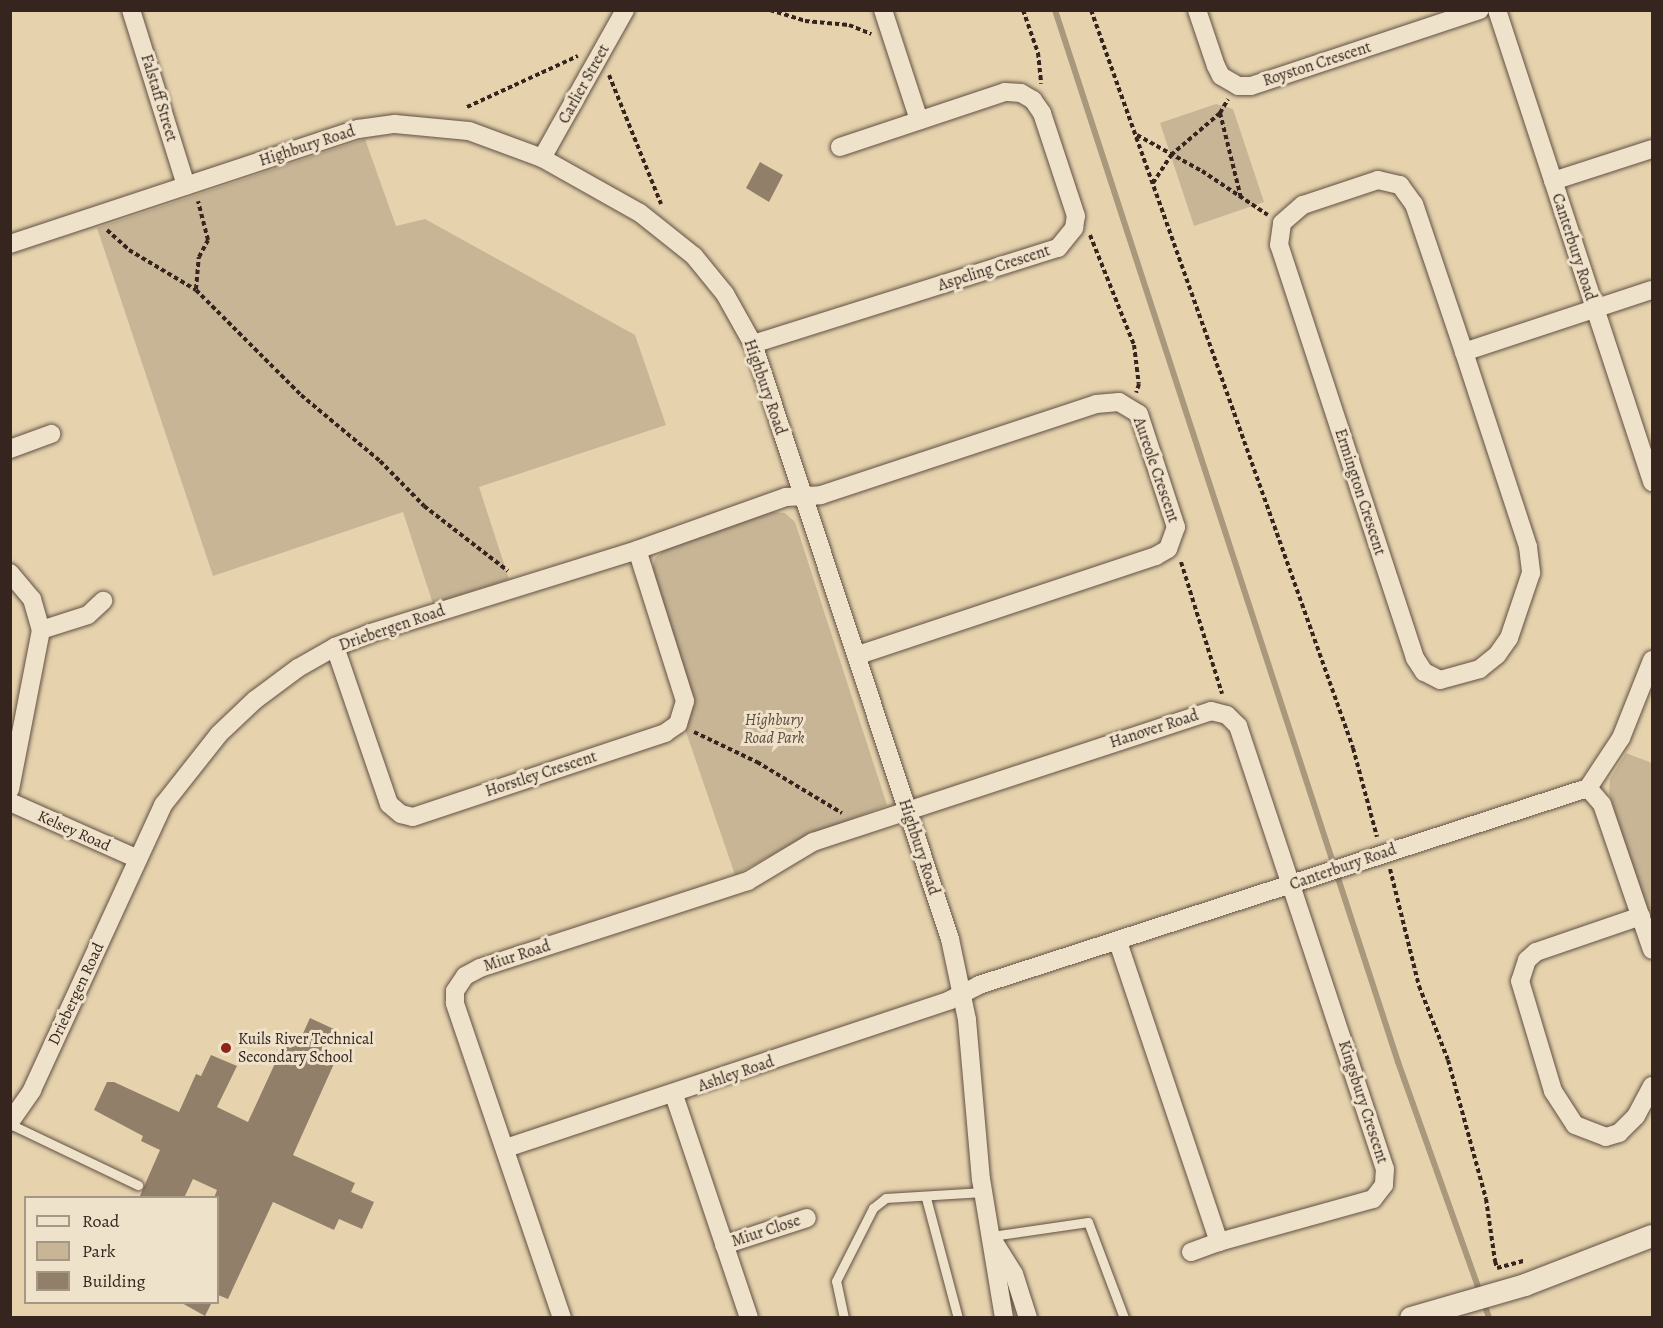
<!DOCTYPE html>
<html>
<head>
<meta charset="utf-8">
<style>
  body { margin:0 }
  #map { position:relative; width:1663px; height:1328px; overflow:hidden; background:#e6d3ae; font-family:Alegreya,serif }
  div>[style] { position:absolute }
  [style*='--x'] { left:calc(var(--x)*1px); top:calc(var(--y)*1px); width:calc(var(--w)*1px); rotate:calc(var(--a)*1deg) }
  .green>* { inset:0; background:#c8b596 }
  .stream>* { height:6px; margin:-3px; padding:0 3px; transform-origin:3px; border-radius:3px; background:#aa987d }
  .building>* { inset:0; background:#927f69 }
  .path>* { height:4px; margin-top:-2px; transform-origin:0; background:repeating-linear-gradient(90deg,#36251f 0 4.5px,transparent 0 7.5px) }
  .roads { filter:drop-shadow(0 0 2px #625043) drop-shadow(0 0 2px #625043) }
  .service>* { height:9px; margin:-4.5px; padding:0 4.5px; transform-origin:4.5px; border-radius:4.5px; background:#efe2ca }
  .minor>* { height:18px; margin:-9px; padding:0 9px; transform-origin:9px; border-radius:9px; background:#efe2ca }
  .tertiary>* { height:22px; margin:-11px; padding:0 11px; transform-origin:11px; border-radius:11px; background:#efe2ca }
  .dots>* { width:16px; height:16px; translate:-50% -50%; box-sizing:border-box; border:3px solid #efe2ca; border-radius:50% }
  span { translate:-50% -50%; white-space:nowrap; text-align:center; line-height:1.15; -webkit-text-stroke:6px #efe2ca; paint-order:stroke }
  .street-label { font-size:16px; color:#36251f }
  .park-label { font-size:16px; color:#5a493d; font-style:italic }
  .poi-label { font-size:16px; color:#36251f }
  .left { translate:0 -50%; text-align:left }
  .frame { position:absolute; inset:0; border:12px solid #36251f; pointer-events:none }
  .legend { position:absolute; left:24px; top:1196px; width:195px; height:108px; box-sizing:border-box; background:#efe2ca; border:2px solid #a59686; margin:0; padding:8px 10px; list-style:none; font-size:18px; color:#36251f }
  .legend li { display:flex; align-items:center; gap:12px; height:30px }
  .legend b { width:30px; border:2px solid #a59686 }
</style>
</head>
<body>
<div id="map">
  <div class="green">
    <i style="clip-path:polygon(1216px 104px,1233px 109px,1264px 202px,1194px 226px,1160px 123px)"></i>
    <i style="clip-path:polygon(365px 139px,396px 226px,425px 219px,635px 335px,666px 425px,479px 487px,509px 579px,433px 604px,403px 512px,213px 576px,97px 228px)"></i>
    <i style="clip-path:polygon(773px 512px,785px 513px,795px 522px,887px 805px,799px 840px,735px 875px,685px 729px,692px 708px,652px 571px,655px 558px,669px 546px)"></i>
    <i style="clip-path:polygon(1626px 753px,1652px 763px,1652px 926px,1609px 793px,1610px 779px)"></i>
  </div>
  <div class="stream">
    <i style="--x:1055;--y:10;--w:1107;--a:71.94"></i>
    <i style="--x:1398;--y:1062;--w:272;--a:70.4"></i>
  </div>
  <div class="building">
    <i style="clip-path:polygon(760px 162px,783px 175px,769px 202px,746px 188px)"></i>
    <i style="clip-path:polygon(310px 1018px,336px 1030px,326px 1052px,337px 1057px,293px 1155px,355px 1183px,351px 1192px,374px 1202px,362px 1229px,339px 1219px,334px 1230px,273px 1202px,228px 1299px,218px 1295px,218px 1198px,214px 1198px,217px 1190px,193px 1179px,184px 1198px,139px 1198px,160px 1150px,141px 1141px,143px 1136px,94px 1110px,107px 1082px,114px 1082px,179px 1112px,196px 1074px,201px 1076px,211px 1055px,237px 1066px,217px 1107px,248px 1122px,288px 1035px,300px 1040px)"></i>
    <i style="clip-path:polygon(180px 1302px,212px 1302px,205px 1316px)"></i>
  </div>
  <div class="path">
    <i style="--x:770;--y:10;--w:37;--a:17"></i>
    <i style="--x:805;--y:21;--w:44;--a:5.2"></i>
    <i style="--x:849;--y:25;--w:24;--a:22"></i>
    <i style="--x:1023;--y:10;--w:46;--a:70.8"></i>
    <i style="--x:1038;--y:53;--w:31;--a:84"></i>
    <i style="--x:1091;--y:10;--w:783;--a:70.45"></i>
    <i style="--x:1353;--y:748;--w:92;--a:74.9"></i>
    <i style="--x:609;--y:75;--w:139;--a:68"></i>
    <i style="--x:467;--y:107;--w:122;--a:-24.7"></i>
    <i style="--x:1220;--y:113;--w:88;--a:76.1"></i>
    <i style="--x:1137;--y:135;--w:74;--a:29"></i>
    <i style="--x:1202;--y:171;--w:79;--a:33.7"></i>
    <i style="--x:1153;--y:183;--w:33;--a:-57"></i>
    <i style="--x:1171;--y:155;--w:65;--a:-40.6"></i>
    <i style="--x:1220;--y:113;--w:16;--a:-60"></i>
    <i style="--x:107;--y:230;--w:30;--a:42"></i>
    <i style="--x:129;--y:250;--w:78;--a:30.8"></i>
    <i style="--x:196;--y:290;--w:148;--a:45"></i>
    <i style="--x:301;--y:395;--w:103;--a:39.9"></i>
    <i style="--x:380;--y:461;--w:63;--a:45.6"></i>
    <i style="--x:424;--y:506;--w:106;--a:37.7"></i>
    <i style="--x:1090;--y:235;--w:118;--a:68.2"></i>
    <i style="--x:1134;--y:345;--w:39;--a:83"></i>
    <i style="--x:1139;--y:384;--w:9;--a:108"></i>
    <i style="--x:196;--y:289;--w:32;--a:-85"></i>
    <i style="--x:199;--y:257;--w:19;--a:-62"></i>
    <i style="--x:208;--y:240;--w:40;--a:-104.4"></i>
    <i style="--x:1181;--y:562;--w:138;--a:72.7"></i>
    <i style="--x:694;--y:732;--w:70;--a:25.5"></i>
    <i style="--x:757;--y:762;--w:99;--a:31"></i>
    <i style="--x:1390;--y:869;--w:121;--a:76.1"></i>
    <i style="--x:1419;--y:986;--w:79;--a:68.6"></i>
    <i style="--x:1448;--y:1060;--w:144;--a:74.7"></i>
    <i style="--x:1486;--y:1199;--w:63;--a:81.7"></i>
    <i style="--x:1495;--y:1261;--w:7;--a:74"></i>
    <i style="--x:1497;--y:1268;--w:28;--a:-15"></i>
  </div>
  <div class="roads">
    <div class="service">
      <i style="--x:10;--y:1124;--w:142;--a:25.5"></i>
      <i style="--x:926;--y:1198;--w:124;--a:75.1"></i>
      <i style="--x:992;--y:1236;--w:97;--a:-8.3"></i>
      <i style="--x:1088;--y:1222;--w:103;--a:69.4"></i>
      <i style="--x:844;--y:1318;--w:38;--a:-102"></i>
      <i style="--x:836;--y:1281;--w:82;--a:-63.1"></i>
      <i style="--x:873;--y:1208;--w:16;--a:-38"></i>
      <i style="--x:886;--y:1198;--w:97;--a:-3.5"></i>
    </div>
    <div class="minor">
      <i style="--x:131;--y:10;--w:184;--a:72.6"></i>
      <i style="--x:883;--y:10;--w:116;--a:71.9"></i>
      <i style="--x:1197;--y:10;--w:59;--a:71.3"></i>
      <i style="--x:1216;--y:66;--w:11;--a:63"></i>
      <i style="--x:1221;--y:76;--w:20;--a:30"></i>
      <i style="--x:1238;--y:86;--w:13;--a:0"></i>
      <i style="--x:1251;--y:86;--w:241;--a:-18.4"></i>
      <i style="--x:1497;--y:10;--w:497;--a:71.8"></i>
      <i style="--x:542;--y:158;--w:170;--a:-60.7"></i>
      <i style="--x:1553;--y:181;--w:104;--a:-17.9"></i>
      <i style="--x:10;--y:244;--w:367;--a:-18.3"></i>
      <i style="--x:358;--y:129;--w:37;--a:-8"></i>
      <i style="--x:395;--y:124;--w:74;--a:5.4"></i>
      <i style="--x:469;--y:131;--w:78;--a:20.3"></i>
      <i style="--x:542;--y:158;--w:112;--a:29.3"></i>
      <i style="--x:640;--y:213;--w:69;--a:38.5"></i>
      <i style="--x:694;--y:256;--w:49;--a:50.8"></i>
      <i style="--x:725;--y:294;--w:57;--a:60.8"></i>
      <i style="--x:753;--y:344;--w:627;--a:71.68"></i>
      <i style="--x:950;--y:939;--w:83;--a:78.1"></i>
      <i style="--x:967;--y:1020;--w:160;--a:85"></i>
      <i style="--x:981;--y:1179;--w:141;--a:80.6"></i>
      <i style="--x:753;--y:344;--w:320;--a:-17.5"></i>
      <i style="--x:1058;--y:248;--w:26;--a:-51"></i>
      <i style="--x:1074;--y:228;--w:12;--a:-81"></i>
      <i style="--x:1076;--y:216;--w:108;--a:-108.3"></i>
      <i style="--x:1042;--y:113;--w:16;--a:-125"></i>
      <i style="--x:1033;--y:100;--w:14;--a:-150"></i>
      <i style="--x:1021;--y:93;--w:16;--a:-176"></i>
      <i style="--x:1005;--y:92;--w:174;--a:161.6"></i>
      <i style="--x:1464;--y:352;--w:205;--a:71.8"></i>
      <i style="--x:1528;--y:547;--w:26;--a:83"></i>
      <i style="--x:1531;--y:573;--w:69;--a:108.7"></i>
      <i style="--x:1509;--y:638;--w:21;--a:125"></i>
      <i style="--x:1497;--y:655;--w:22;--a:141"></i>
      <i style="--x:1480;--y:669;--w:41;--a:164.6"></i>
      <i style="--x:1440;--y:680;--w:18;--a:-153"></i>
      <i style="--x:1424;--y:672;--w:17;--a:-123"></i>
      <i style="--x:1415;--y:658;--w:435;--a:-108.2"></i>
      <i style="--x:1279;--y:245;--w:22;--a:-82"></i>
      <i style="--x:1282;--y:223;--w:28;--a:-41"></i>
      <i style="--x:1303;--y:205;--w:79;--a:-18.4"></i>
      <i style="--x:1378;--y:180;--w:23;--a:13"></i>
      <i style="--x:1400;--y:185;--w:24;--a:54"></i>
      <i style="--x:1414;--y:204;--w:156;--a:71.3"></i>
      <i style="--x:1464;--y:352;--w:198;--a:-18.3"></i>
      <i style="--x:10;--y:449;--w:44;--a:-20.1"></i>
      <i style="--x:10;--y:573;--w:34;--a:50"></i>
      <i style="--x:32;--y:599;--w:32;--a:74"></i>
      <i style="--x:41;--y:630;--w:162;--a:101"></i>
      <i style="--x:41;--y:630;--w:49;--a:-17.7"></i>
      <i style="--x:88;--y:615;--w:21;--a:-43"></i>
      <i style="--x:335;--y:647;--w:166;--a:71"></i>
      <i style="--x:389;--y:804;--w:16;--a:40"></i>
      <i style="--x:401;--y:814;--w:12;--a:14"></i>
      <i style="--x:413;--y:817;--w:266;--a:-18.4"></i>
      <i style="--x:665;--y:733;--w:16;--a:-35"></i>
      <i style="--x:678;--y:724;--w:24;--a:-73"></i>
      <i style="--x:685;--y:701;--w:158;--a:-107.6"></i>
      <i style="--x:1588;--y:788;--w:21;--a:49"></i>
      <i style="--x:1602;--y:804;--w:154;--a:71.1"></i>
      <i style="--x:10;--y:802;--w:140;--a:24"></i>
      <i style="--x:1641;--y:916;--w:111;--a:161.1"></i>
      <i style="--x:1536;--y:952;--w:12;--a:138"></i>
      <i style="--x:1527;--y:960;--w:22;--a:108"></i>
      <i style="--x:1520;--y:981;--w:115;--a:73.3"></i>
      <i style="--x:1553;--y:1091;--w:40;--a:57.1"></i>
      <i style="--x:1575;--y:1125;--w:33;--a:21"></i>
      <i style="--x:1606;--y:1137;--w:14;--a:-17"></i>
      <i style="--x:1619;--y:1133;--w:24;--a:-45"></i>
      <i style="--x:1636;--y:1116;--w:34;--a:-62"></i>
      <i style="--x:674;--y:1095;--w:235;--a:71.4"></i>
      <i style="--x:10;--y:1122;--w:39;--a:-55"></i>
      <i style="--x:32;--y:1090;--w:314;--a:-65.3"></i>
      <i style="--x:163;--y:805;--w:90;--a:-51.7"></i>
      <i style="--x:219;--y:734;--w:50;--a:-43.4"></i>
      <i style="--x:255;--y:700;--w:54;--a:-36.7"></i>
      <i style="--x:298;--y:668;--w:43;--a:-29.6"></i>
      <i style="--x:335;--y:647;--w:39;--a:-21"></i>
      <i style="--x:371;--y:633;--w:279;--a:-17.3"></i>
      <i style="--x:637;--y:550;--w:158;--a:-19.6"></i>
      <i style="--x:786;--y:497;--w:35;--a:-3"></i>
      <i style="--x:821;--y:495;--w:290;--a:-18.3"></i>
      <i style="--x:1096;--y:404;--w:23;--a:-5"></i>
      <i style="--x:1119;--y:402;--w:23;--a:31"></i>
      <i style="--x:1139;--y:414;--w:119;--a:71.9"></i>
      <i style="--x:1176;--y:527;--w:23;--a:110"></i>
      <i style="--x:1168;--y:549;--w:14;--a:150"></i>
      <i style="--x:1156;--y:556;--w:314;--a:161.6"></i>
      <i style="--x:506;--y:1148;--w:468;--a:-18.4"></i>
      <i style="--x:950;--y:1000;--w:33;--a:-27"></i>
      <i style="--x:979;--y:985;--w:640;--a:-17.93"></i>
      <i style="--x:1588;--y:788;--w:60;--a:-56.6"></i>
      <i style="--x:1621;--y:738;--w:84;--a:-68.3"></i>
      <i style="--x:994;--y:1242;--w:38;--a:58"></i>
      <i style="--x:1014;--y:1274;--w:46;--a:72.3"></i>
      <i style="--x:724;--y:1245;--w:87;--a:-18"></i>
      <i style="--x:1191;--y:1252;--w:30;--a:-20"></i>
      <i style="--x:562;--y:1318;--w:333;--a:-108.8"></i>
      <i style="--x:455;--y:1003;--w:12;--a:-90"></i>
      <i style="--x:455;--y:991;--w:18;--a:-56"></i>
      <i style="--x:465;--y:976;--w:17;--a:-28"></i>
      <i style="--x:480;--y:968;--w:282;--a:-18"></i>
      <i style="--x:748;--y:881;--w:76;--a:-31"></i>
      <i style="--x:813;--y:842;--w:419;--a:-18.2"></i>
      <i style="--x:1211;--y:711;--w:16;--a:14"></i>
      <i style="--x:1227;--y:715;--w:16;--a:45"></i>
      <i style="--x:1238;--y:726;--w:168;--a:71.6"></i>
      <i style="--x:1291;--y:885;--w:299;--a:71.7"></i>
      <i style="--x:1385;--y:1169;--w:16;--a:94"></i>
      <i style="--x:1384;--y:1185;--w:18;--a:128"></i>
      <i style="--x:1373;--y:1199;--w:160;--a:164.4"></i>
      <i style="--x:1219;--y:1242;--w:317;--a:-108.6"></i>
    </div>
    <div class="tertiary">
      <i style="--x:1411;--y:1318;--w:119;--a:-16.1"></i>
      <i style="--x:1525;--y:1285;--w:136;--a:-21.1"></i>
    </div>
  </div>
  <div class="dots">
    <i style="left:226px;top:1048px;background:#8f2418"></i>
  </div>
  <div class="street-label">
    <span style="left:1317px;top:64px;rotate:-18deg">Royston Crescent</span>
    <span style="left:584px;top:84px;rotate:-61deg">Carlier Street</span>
    <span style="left:159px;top:98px;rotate:73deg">Falstaff Street</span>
    <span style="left:307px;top:146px;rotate:-18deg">Highbury Road</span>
    <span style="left:1574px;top:247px;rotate:72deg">Canterbury Road</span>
    <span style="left:994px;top:268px;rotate:-18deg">Aspeling Crescent</span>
    <span style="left:765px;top:387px;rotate:71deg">Highbury Road</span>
    <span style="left:1156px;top:470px;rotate:71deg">Aureole Crescent</span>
    <span style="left:1360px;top:492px;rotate:72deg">Ermington Crescent</span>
    <span style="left:392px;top:628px;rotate:-19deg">Driebergen Road</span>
    <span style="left:1154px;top:729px;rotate:-18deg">Hanover Road</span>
    <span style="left:541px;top:774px;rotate:-18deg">Horstley Crescent</span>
    <span style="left:74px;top:831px;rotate:24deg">Kelsey Road</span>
    <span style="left:919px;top:847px;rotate:72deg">Highbury Road</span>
    <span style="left:1343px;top:867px;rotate:-19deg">Canterbury Road</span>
    <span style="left:517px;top:956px;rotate:-18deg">Miur Road</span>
    <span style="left:76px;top:994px;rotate:-65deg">Driebergen Road</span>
    <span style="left:736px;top:1074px;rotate:-19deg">Ashley Road</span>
    <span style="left:1363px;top:1102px;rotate:72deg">Kingsbury Crescent</span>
    <span style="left:766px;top:1231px;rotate:-18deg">Miur Close</span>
  </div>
  <div class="park-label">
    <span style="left:774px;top:729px">Highbury<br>Road Park</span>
  </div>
  <div class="poi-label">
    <span class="left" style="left:238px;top:1048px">Kuils River Technical<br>Secondary School</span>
  </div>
  <div class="frame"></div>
  <ul class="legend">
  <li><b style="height:8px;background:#efe2ca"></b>Road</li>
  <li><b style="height:16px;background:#c8b596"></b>Park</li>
  <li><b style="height:16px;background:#927f69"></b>Building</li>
  </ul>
</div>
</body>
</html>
